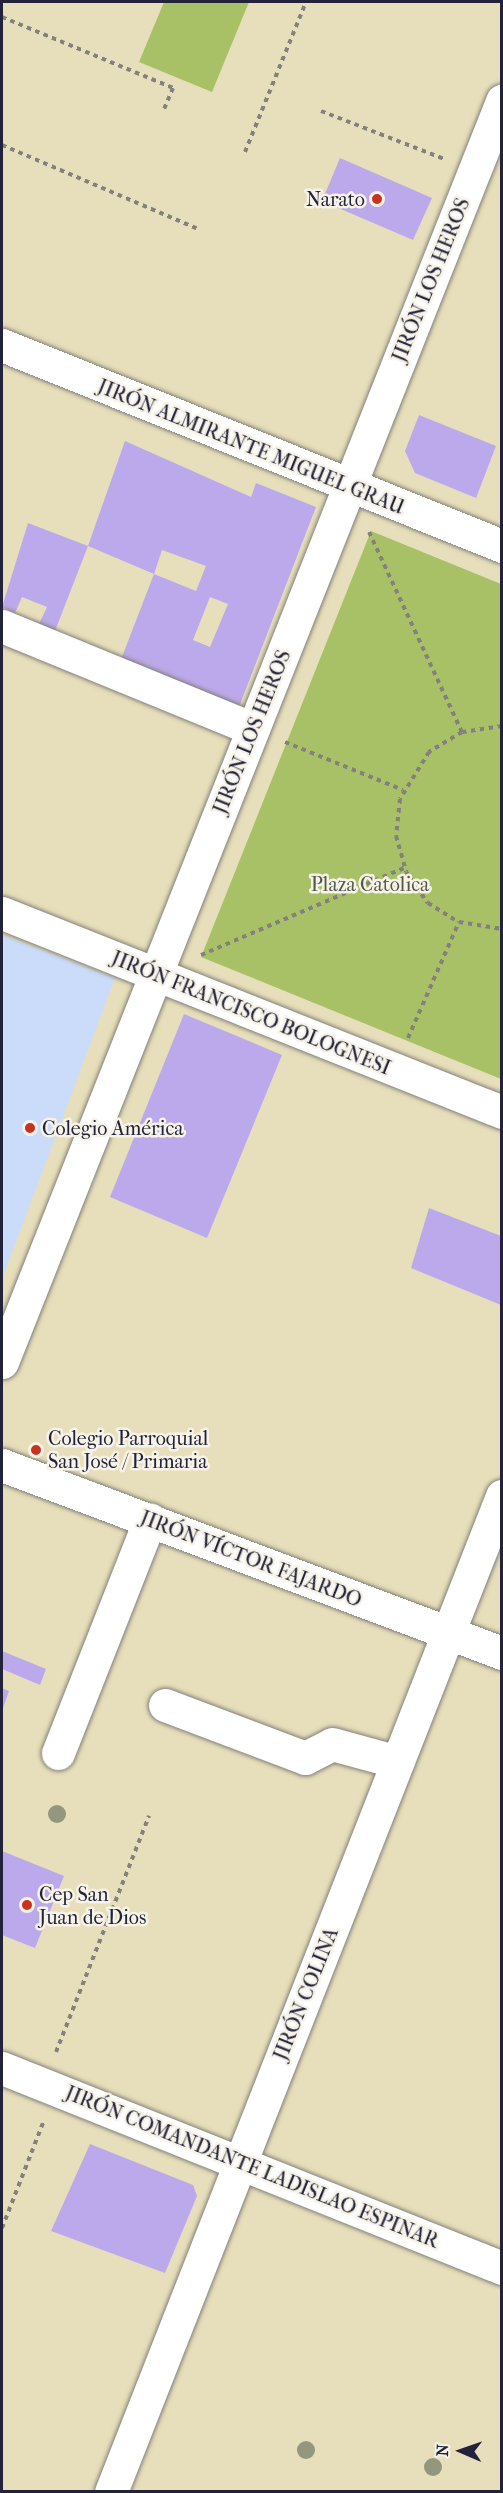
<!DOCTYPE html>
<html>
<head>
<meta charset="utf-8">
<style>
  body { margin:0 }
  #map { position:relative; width:503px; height:2493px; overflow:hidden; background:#e7dfbb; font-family:"IM FELL French Canon",serif }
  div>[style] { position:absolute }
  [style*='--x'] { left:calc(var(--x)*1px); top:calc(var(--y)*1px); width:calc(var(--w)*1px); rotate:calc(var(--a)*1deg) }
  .built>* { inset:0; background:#cadcf9 }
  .green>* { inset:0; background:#a8c167 }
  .building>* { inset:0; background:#bca9eb }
  .path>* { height:4px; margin-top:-2px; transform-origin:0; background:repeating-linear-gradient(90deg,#84807b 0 4.5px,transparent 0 9px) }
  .roads { filter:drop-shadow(0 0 2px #84807b) drop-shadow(0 0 2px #84807b) }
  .minor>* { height:33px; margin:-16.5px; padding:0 16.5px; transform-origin:16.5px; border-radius:16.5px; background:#fff }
  .trees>* { width:18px; height:18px; margin:-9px; border-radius:50%; background:#94967d }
  .dots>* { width:16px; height:16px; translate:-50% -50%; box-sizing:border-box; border:3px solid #f7f3e8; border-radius:50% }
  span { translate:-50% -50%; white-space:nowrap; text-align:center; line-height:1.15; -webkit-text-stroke:5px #f7f3e8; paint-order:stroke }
  .poi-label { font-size:20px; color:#22223b }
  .right { translate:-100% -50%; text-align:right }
  .left { translate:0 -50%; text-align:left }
  .street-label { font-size:20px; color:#22223b }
  .park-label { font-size:20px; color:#515a4a }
  .frame { position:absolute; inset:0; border:3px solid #22223b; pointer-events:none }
  .north { position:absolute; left:431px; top:2421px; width:60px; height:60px; -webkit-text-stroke:4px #f7f3e8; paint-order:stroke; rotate:272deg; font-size:16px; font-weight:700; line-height:24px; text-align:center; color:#22223b }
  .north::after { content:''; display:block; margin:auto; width:21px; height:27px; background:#22223b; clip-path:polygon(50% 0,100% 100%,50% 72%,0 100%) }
</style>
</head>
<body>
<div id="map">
  <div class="built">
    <i style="clip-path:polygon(2px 935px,115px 978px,2px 1279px)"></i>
  </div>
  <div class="green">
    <i style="clip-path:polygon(164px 2px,249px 2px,212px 92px,139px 62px)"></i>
    <i style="clip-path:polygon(371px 531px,501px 584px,501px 1079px,201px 957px)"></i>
  </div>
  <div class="building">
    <i style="clip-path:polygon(340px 158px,432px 198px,413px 240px,322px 201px)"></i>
    <i style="clip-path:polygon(419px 415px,496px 446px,476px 498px,415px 473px,405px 451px)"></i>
    <i style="clip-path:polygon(evenodd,125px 441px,251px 497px,256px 483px,316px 507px,239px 707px,120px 662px,154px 574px,88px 546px,125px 441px,162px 550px,206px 566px,196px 591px,154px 574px,162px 550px,125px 441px,210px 597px,228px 604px,210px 647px,193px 640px,210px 597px)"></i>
    <i style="clip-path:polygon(28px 523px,88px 546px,55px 631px,39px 624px,47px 607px,22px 597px,15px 613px,2px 607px)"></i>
    <i style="clip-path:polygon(184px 1014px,282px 1055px,207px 1238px,110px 1197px)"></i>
    <i style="clip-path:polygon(429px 1208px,501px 1236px,501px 1305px,411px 1268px)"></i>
    <i style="clip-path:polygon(2px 1651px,46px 1669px,40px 1685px,2px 1669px)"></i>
    <i style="clip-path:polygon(2px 1688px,9px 1691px,2px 1711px)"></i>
    <i style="clip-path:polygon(2px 1851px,64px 1876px,35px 1948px,2px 1935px)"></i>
    <i style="clip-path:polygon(90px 2144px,193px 2185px,197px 2196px,165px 2273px,51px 2231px)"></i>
  </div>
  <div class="path">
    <i style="--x:2;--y:17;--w:185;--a:22.5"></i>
    <i style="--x:173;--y:88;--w:25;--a:113"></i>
    <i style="--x:321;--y:111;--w:132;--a:21.3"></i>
    <i style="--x:2;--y:145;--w:215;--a:23.2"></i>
    <i style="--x:245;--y:152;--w:162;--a:-67.9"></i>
    <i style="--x:369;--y:532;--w:221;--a:65.1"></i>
    <i style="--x:502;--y:726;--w:40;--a:171.5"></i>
    <i style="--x:462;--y:732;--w:39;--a:149"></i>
    <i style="--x:429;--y:752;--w:55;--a:121.7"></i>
    <i style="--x:400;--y:799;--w:37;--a:96"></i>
    <i style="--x:396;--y:836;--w:37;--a:74"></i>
    <i style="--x:406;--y:872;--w:38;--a:55"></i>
    <i style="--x:428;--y:903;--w:36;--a:32"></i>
    <i style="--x:459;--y:922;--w:44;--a:9.2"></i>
    <i style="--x:285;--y:742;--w:127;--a:22.1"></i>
    <i style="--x:201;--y:955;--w:221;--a:-23.2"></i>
    <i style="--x:408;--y:1038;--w:127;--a:-66.3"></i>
    <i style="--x:56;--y:2052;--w:254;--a:-68.5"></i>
    <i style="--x:2;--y:2228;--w:116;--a:-68.7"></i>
  </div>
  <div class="roads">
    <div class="minor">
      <i style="--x:2;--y:345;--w:539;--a:21.9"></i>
      <i style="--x:2;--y:626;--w:271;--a:22.3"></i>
      <i style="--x:2;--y:913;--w:538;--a:21.7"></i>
      <i style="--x:2;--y:1362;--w:1357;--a:-68.37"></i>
      <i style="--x:2;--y:1465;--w:534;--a:20.61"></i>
      <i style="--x:165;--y:1705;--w:150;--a:20.7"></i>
      <i style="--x:305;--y:1758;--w:30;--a:-27"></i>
      <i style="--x:332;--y:1744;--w:68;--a:15.3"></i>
      <i style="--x:58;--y:1753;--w:251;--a:-68.5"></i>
      <i style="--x:2;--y:2068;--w:539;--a:21.8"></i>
      <i style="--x:111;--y:2492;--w:1070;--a:-68.57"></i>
    </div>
  </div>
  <div class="trees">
    <i style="left:57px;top:1814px"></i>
    <i style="left:306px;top:2450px"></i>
    <i style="left:433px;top:2467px"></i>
  </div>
  <div class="dots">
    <i style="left:377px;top:199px;background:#c8321e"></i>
    <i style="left:30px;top:1128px;background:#c8321e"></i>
    <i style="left:36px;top:1450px;background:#c8321e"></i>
    <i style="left:27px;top:1905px;background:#c8321e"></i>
  </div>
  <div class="poi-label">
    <span class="right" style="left:365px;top:199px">Narato</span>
    <span class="left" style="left:42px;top:1128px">Colegio América</span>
    <span class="left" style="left:48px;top:1450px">Colegio Parroquial<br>San José / Primaria</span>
    <span class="left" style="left:39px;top:1906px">Cep San<br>Juan de Dios</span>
  </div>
  <div class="street-label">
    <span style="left:431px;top:280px;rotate:-68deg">JIRÓN LOS HEROS</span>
    <span style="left:251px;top:447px;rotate:22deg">JIRÓN ALMIRANTE MIGUEL GRAU</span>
    <span style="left:252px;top:732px;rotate:-68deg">JIRÓN LOS HEROS</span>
    <span style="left:251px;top:1013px;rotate:22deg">JIRÓN FRANCISCO BOLOGNESI</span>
    <span style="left:251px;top:1559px;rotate:21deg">JIRÓN VÍCTOR FAJARDO</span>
    <span style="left:306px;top:1994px;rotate:-68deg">JIRÓN COLINA</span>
    <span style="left:252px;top:2167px;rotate:22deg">JIRÓN COMANDANTE LADISLAO ESPINAR</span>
  </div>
  <div class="park-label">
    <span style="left:370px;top:884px">Plaza Catolica</span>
  </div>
  <div class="frame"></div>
  <div class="north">N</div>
</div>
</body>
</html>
